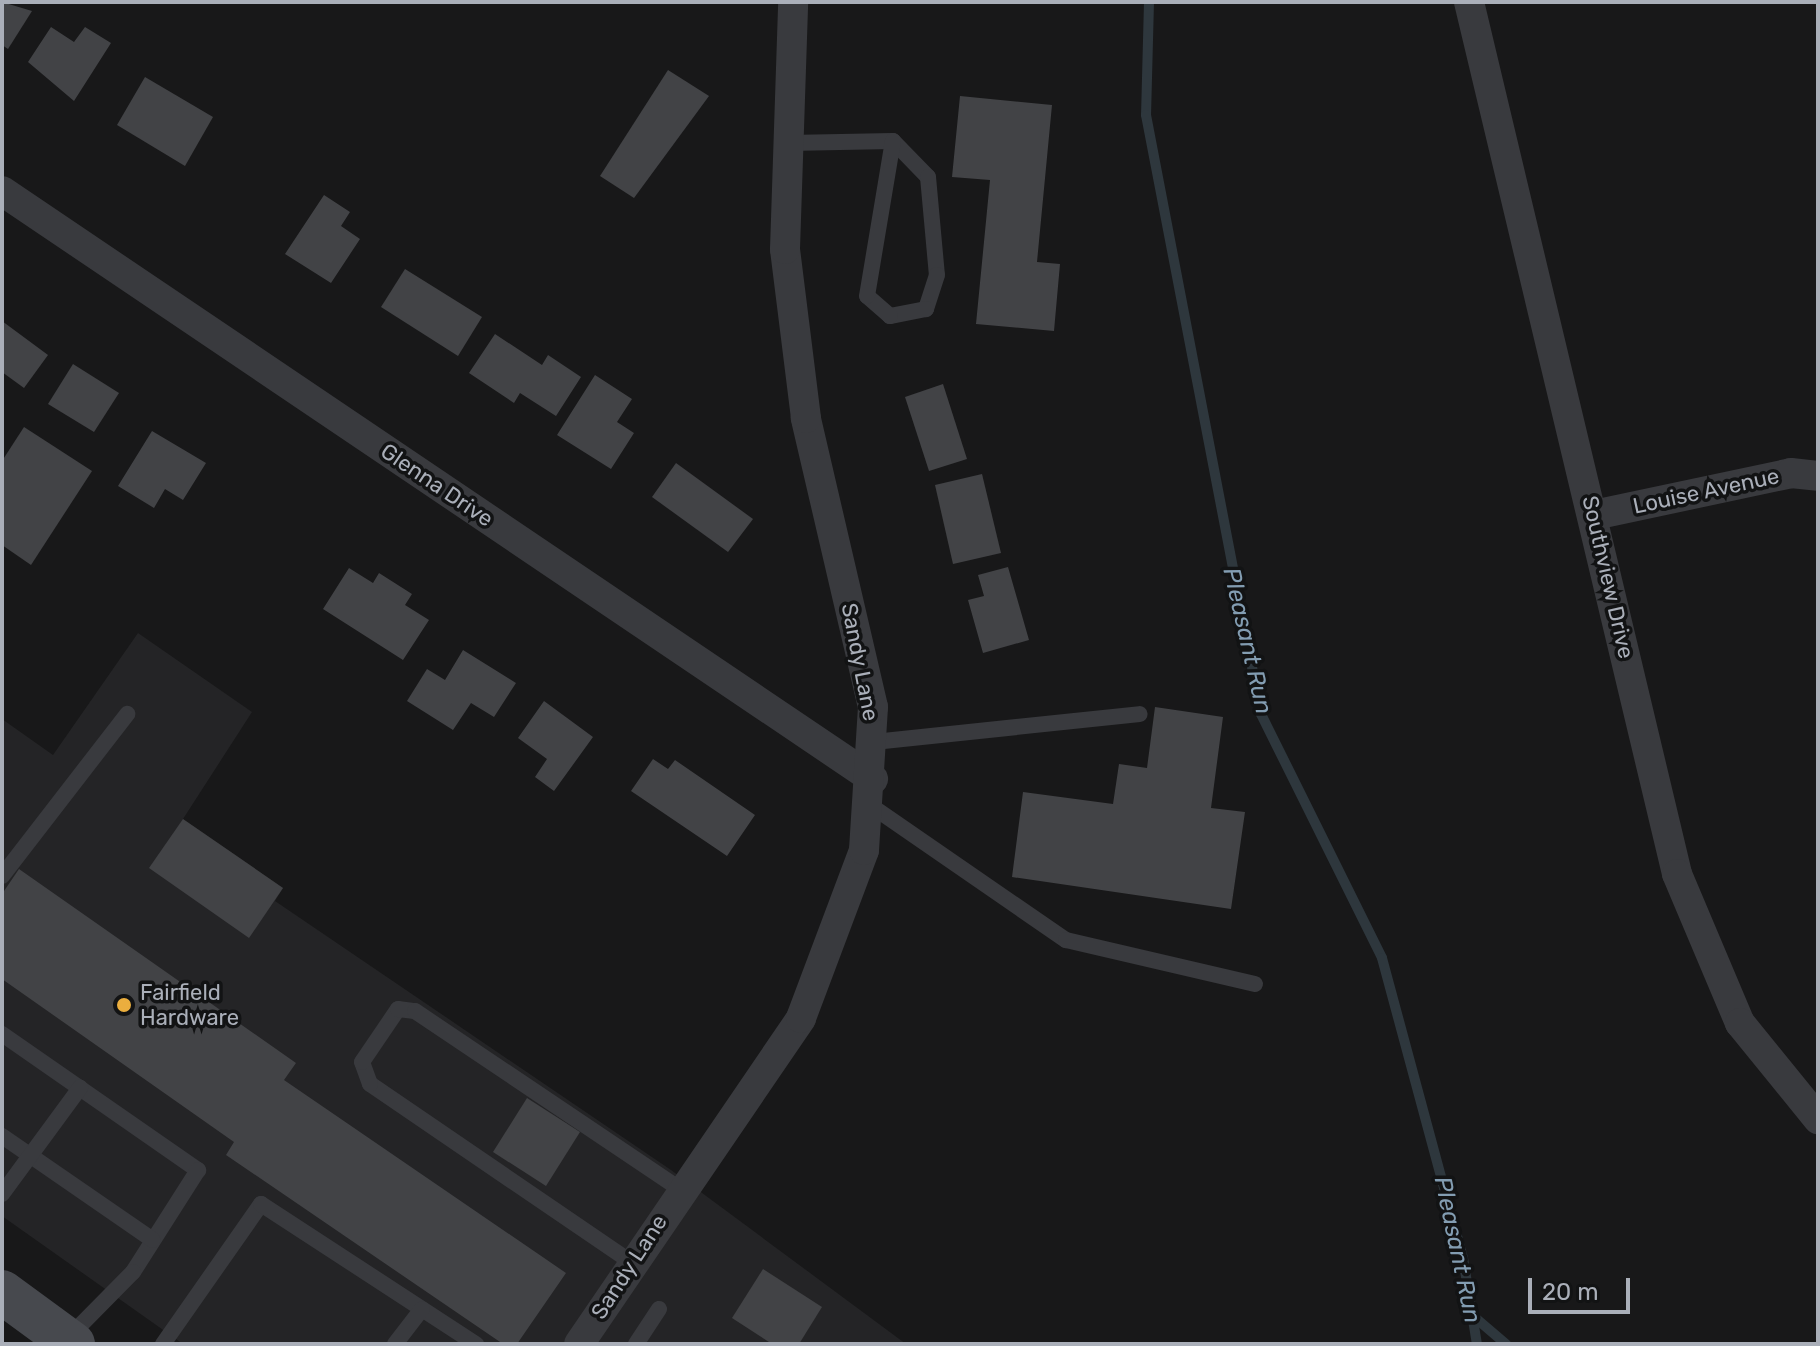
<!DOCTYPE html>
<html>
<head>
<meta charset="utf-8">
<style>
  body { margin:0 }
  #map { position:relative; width:1820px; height:1346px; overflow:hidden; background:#181819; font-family:Rubik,sans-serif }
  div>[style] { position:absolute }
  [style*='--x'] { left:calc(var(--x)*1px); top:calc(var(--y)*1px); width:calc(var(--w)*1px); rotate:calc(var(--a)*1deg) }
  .built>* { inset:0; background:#242426 }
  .stream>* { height:10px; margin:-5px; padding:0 5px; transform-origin:5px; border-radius:5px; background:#2e373d }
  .building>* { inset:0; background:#424346 }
  .lane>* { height:16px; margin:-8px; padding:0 8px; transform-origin:8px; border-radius:8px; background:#393a3e }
  .street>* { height:30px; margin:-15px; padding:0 15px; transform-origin:15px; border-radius:15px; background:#393a3e }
  .secondary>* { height:44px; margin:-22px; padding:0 22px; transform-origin:22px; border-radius:22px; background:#47494e }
  .dots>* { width:22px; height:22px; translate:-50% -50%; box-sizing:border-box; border:4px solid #121314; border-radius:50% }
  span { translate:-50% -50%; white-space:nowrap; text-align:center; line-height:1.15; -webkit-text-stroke:7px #121314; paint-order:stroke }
  .street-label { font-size:22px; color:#aaafb9 }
  .poi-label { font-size:22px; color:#aaafb9 }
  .left { translate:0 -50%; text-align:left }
  .water-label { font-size:24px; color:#839db2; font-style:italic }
  .frame { position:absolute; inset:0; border:4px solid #aaafb9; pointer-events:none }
  .scale { position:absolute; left:1528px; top:1278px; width:102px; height:36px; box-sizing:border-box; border:4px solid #aaafb9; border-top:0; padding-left:10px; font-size:24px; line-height:28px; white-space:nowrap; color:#aaafb9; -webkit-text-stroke:6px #121314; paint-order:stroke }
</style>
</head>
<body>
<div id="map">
  <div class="built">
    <i style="clip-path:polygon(138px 633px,252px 712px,183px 819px,283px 888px,275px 901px,671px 1170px,906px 1344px,183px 1344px,2px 1216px,2px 719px,53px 755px)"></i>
  </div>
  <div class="stream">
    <i style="--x:1149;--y:2;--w:113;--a:91.5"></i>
    <i style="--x:1146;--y:115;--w:610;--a:79.13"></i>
    <i style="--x:1261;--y:714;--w:272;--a:63.6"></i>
    <i style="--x:1382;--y:958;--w:311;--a:74.9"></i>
    <i style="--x:1463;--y:1258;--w:87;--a:80.8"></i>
    <i style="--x:1472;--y:1315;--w:45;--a:40.5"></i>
  </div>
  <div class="building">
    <i style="clip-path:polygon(2px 2px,32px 11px,8px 49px,2px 45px)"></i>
    <i style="clip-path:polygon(51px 27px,74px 42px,85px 27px,111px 43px,74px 101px,28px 62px)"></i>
    <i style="clip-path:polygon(668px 70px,709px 96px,634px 198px,600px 176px)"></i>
    <i style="clip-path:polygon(145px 77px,213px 117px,185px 166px,117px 125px)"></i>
    <i style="clip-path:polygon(960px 96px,1052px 105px,1037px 262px,1060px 264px,1054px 331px,976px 324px,990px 180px,952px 177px)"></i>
    <i style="clip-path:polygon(324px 195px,350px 212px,341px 226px,360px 239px,331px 283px,285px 254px)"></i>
    <i style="clip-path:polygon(405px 269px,482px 317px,458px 356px,381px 307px)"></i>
    <i style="clip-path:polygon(2px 321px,48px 355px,24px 388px,2px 372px)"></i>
    <i style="clip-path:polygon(495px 334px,542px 365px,548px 355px,581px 377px,556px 416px,520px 393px,514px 403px,469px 373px)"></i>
    <i style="clip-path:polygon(73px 364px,119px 393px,94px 432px,48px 404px)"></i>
    <i style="clip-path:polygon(595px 375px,632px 399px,617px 422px,634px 433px,611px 469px,557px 435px)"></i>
    <i style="clip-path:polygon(943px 384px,967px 459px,929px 471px,905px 397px)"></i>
    <i style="clip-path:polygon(24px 427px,92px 471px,31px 565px,2px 545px,2px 461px)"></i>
    <i style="clip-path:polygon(152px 431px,206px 463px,183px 500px,165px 489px,154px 508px,118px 486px)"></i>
    <i style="clip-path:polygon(676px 463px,753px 519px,728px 552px,652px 497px)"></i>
    <i style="clip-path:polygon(982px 474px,1001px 553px,953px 564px,935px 485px)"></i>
    <i style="clip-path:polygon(1008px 567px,1029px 640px,983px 653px,968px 600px,984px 596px,978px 575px)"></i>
    <i style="clip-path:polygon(349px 568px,373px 583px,379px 573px,412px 594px,405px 605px,429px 620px,403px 660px,323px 609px)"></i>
    <i style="clip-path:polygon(463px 650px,516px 683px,494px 717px,471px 703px,453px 730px,407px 701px,427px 669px,445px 680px)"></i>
    <i style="clip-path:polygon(544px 701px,593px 737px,554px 791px,535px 777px,547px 759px,518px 738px)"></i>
    <i style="clip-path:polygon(1155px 707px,1223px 717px,1211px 808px,1245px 812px,1231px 909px,1012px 877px,1023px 792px,1113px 804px,1119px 764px,1147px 768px)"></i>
    <i style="clip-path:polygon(653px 759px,668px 769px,675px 760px,755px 815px,727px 856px,631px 791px)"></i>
    <i style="clip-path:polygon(183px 819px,283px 888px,249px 938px,149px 868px)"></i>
    <i style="clip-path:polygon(19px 869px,296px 1063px,284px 1080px,566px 1273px,517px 1344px,503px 1344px,226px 1155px,234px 1142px,2px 979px,2px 894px)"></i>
    <i style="clip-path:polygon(527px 1098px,580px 1132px,546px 1186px,493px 1152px)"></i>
    <i style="clip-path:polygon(763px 1269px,822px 1307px,799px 1344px,772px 1344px,732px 1318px)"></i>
  </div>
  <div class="lane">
    <i style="--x:788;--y:143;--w:105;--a:-1.1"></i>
    <i style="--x:893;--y:141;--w:50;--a:45.8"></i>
    <i style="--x:928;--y:177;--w:98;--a:84.8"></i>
    <i style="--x:937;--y:275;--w:36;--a:108"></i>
    <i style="--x:926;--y:309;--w:37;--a:169"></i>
    <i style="--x:890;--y:316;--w:30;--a:-139"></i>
    <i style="--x:867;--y:296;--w:157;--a:-80.5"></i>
    <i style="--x:874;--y:742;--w:267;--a:-6"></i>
    <i style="--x:870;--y:805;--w:238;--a:34.6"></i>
    <i style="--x:1066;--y:940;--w:194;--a:13.1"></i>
    <i style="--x:2;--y:876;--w:205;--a:-52.3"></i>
    <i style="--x:2;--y:1034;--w:239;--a:34.8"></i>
    <i style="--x:198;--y:1170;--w:121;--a:122.5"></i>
    <i style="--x:133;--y:1272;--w:93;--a:134.6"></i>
    <i style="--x:2;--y:1136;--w:183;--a:34.6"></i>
    <i style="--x:2;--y:1194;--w:132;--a:-53.7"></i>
    <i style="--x:631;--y:1262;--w:316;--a:-145.7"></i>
    <i style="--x:370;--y:1084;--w:23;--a:-110"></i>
    <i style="--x:362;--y:1062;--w:64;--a:-55.8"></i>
    <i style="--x:398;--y:1009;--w:17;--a:7"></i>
    <i style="--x:415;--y:1011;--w:321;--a:33.9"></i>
    <i style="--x:163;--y:1344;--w:171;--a:-55"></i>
    <i style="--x:261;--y:1204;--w:257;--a:33.1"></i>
    <i style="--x:395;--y:1344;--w:44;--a:-52.4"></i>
    <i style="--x:636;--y:1344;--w:42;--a:-56.7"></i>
  </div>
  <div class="street">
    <i style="--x:1469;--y:2;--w:896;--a:76.58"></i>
    <i style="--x:1677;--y:874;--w:162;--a:67.1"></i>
    <i style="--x:1740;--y:1023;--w:124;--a:50.9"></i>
    <i style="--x:2;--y:191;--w:1051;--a:34.02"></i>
    <i style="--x:1594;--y:515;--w:201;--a:-12"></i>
    <i style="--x:1791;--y:473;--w:27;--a:6"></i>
    <i style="--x:579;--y:1344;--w:394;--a:-55.7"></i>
    <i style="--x:801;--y:1018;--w:179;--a:-69.4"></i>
    <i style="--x:864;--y:850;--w:143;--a:-86.4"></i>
    <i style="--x:873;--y:707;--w:297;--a:-103.1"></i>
    <i style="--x:806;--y:418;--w:170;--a:-97.1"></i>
    <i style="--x:785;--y:249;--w:247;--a:-88.1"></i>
  </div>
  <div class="secondary">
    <i style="--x:2;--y:1292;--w:88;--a:36.2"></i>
  </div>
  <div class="dots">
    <i style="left:124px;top:1005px;background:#ebae3e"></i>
  </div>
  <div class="street-label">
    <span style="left:437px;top:485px;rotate:34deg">Glenna Drive</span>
    <span style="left:1706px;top:491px;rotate:-12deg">Louise Avenue</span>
    <span style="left:1608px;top:577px;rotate:77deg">Southview Drive</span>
    <span style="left:860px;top:662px;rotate:79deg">Sandy Lane</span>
    <span style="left:629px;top:1267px;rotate:-57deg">Sandy Lane</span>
  </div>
  <div class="poi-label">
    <span class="left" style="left:140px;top:1005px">Fairfield<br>Hardware</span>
  </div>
  <div class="water-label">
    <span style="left:1247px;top:641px;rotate:77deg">Pleasant Run</span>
    <span style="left:1457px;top:1250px;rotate:78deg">Pleasant Run</span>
  </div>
  <div class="frame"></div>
  <div class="scale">20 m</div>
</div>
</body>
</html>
